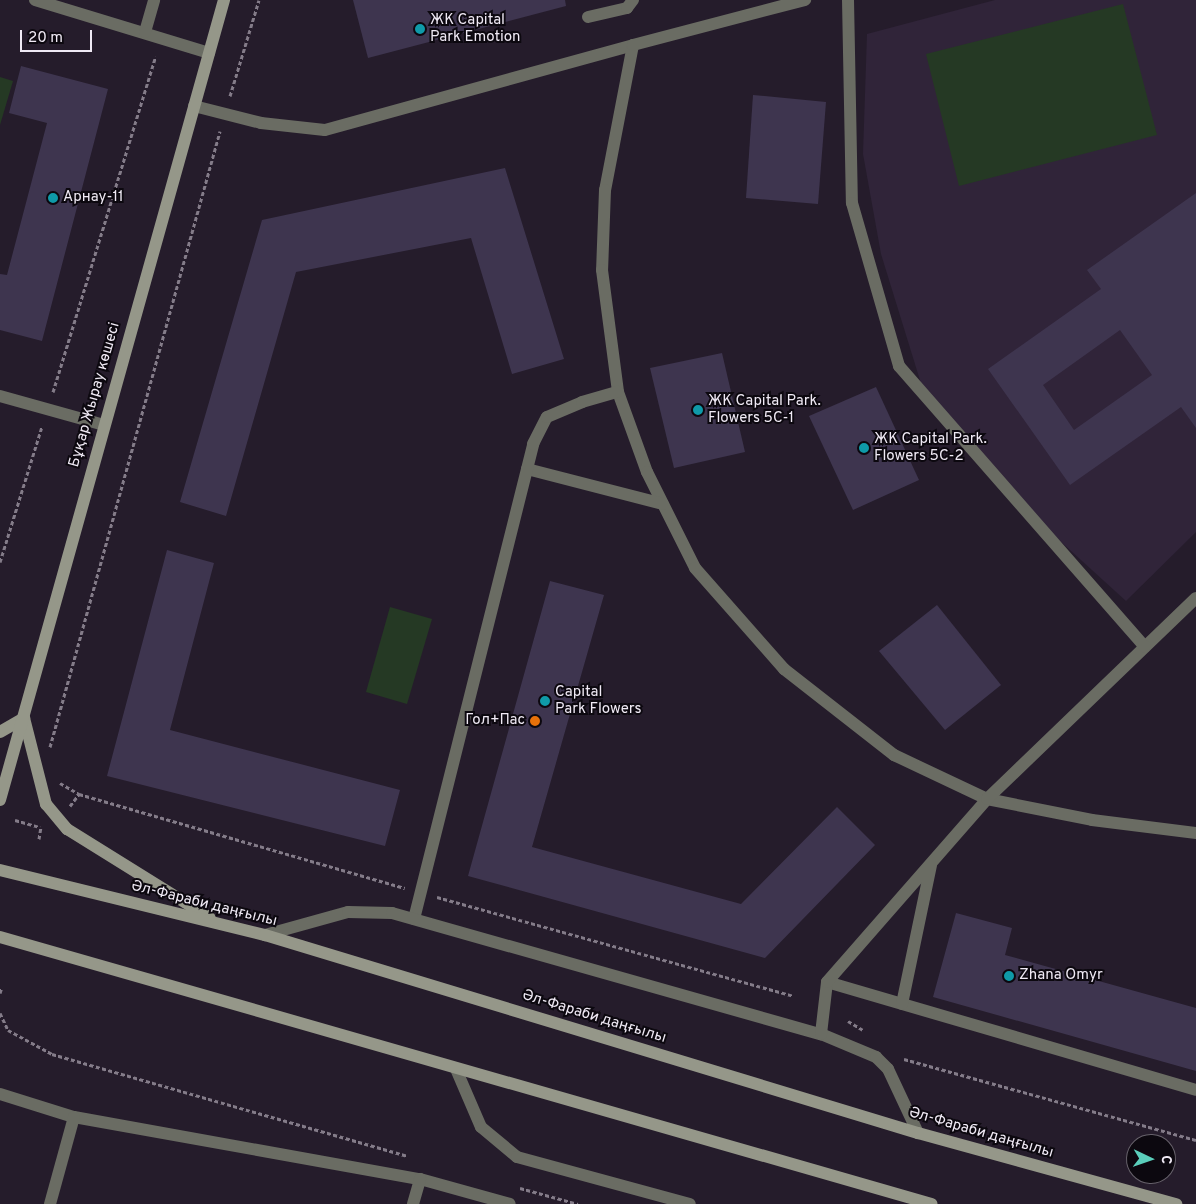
<!DOCTYPE html>
<html>
<head>
<meta charset="utf-8">
<style>
  body { margin:0 }
  #map { position:relative; width:1196px; height:1204px; overflow:hidden; background:#251c2b; font-family:Overpass,sans-serif }
  div>[style] { position:absolute }
  [style*='--x'] { left:calc(var(--x)*1px); top:calc(var(--y)*1px); width:calc(var(--w)*1px); rotate:calc(var(--a)*1deg) }
  .built>* { inset:0; background:#302439 }
  .green>* { inset:0; background:#253924 }
  .building>* { inset:0; background:#3e354f }
  .path>* { height:3px; margin-top:-1.5px; transform-origin:0; background:repeating-linear-gradient(90deg,#847c89 0 4px,transparent 0 6.5px) }
  .lane>* { height:12px; margin:-6px; padding:0 6px; transform-origin:6px; border-radius:6px; background:#6a6c63 }
  .street>* { height:12px; margin:-6px; padding:0 6px; transform-origin:6px; border-radius:6px; background:#6a6c63 }
  .secondary>* { height:12px; margin:-6px; padding:0 6px; transform-origin:6px; border-radius:6px; background:#959789 }
  .dots>* { width:14px; height:14px; translate:-50% -50%; box-sizing:border-box; border:2px solid #0c080f; border-radius:50% }
  span { translate:-50% -50%; white-space:nowrap; text-align:center; line-height:1.15; -webkit-text-stroke:4px #0c080f; paint-order:stroke }
  .poi-label { font-size:15px; color:#f0eaf5 }
  .left { translate:0 -50%; text-align:left }
  .right { translate:-100% -50%; text-align:right }
  .street-label { font-size:15px; color:#f0eaf5 }
  .north { position:absolute; left:1126px; top:1134px; width:50px; height:50px; box-sizing:border-box; background:#0c080f; border:1px solid #67626b; border-radius:50%; rotate:93deg; font-size:14px; font-weight:700; line-height:20px; text-align:center; color:#f0eaf5 }
  .north::after { content:''; display:block; margin:auto; width:18px; height:22px; background:#5bcebb; clip-path:polygon(50% 0,100% 100%,50% 72%,0 100%) }
  .scale { position:absolute; left:20px; top:30px; width:72px; height:22px; box-sizing:border-box; border:2px solid #f0eaf5; border-top:0; padding-left:6px; font-size:15px; line-height:18px; white-space:nowrap; color:#f0eaf5; -webkit-text-stroke:4px #0c080f; paint-order:stroke }
</style>
</head>
<body>
<div id="map">
  <div class="built">
    <i style="clip-path:polygon(995px 0,1196px 0,1196px 532px,1126px 601px,1003px 489px,923px 390px,881px 254px,863px 154px,867px 34px)"></i>
  </div>
  <div class="green">
    <i style="clip-path:polygon(1123px 4px,1157px 135px,959px 186px,926px 54px)"></i>
    <i style="clip-path:polygon(0 77px,13px 81px,0 125px)"></i>
    <i style="clip-path:polygon(390px 607px,432px 619px,407px 704px,366px 692px)"></i>
  </div>
  <div class="building">
    <i style="clip-path:polygon(353px 0,565px 0,566px 6px,368px 58px)"></i>
    <i style="clip-path:polygon(21px 66px,108px 89px,42px 341px,0 330px,0 274px,7px 275px,47px 123px,9px 113px)"></i>
    <i style="clip-path:polygon(753px 95px,826px 102px,818px 204px,746px 198px)"></i>
    <i style="clip-path:polygon(505px 168px,564px 359px,512px 374px,471px 238px,296px 272px,226px 516px,180px 502px,262px 220px)"></i>
    <i style="clip-path:polygon(evenodd,1196px 193px,1196px 428px,1181px 407px,1070px 485px,988px 369px,1101px 289px,1087px 270px,1196px 193px,1120px 330px,1152px 375px,1074px 430px,1043px 385px,1120px 330px)"></i>
    <i style="clip-path:polygon(722px 353px,745px 452px,674px 468px,650px 368px)"></i>
    <i style="clip-path:polygon(876px 387px,919px 480px,853px 510px,809px 416px)"></i>
    <i style="clip-path:polygon(167px 550px,214px 563px,170px 730px,400px 790px,385px 846px,107px 776px)"></i>
    <i style="clip-path:polygon(550px 581px,604px 595px,532px 847px,741px 904px,837px 807px,875px 845px,765px 958px,468px 876px)"></i>
    <i style="clip-path:polygon(937px 605px,1001px 685px,945px 730px,879px 651px)"></i>
    <i style="clip-path:polygon(956px 913px,1012px 928px,1005px 955px,1196px 1008px,1196px 1071px,933px 997px)"></i>
  </div>
  <div class="path">
    <i style="--x:230;--y:96;--w:100;--a:-73.2"></i>
    <i style="--x:53;--y:392;--w:351;--a:-73"></i>
    <i style="--x:0;--y:562;--w:142;--a:-72.8"></i>
    <i style="--x:50;--y:747;--w:639;--a:-74.57"></i>
    <i style="--x:60;--y:783;--w:22;--a:30"></i>
    <i style="--x:70;--y:806;--w:15;--a:-53"></i>
    <i style="--x:79;--y:794;--w:339;--a:16.1"></i>
    <i style="--x:15;--y:820;--w:26;--a:16"></i>
    <i style="--x:39;--y:839;--w:12;--a:-81"></i>
    <i style="--x:437;--y:897;--w:370;--a:15.5"></i>
    <i style="--x:0;--y:993;--w:6;--a:-72"></i>
    <i style="--x:0;--y:1013;--w:19;--a:65"></i>
    <i style="--x:8;--y:1030;--w:50;--a:28.6"></i>
    <i style="--x:52;--y:1054;--w:370;--a:16"></i>
    <i style="--x:848;--y:1021;--w:17;--a:31"></i>
    <i style="--x:904;--y:1059;--w:303;--a:15.5"></i>
    <i style="--x:520;--y:1188;--w:60;--a:15.4"></i>
  </div>
  <div class="lane">
    <i style="--x:35;--y:0;--w:182;--a:16.9"></i>
    <i style="--x:588;--y:17;--w:40;--a:-13"></i>
    <i style="--x:627;--y:8;--w:10;--a:-53"></i>
    <i style="--x:145;--y:32;--w:33;--a:-74"></i>
    <i style="--x:194;--y:106;--w:69;--a:14.2"></i>
    <i style="--x:261;--y:123;--w:64;--a:6.2"></i>
    <i style="--x:325;--y:130;--w:320;--a:-15.4"></i>
    <i style="--x:633;--y:45;--w:148;--a:100.9"></i>
    <i style="--x:605;--y:190;--w:80;--a:92.1"></i>
    <i style="--x:602;--y:270;--w:123;--a:82.5"></i>
    <i style="--x:618;--y:392;--w:85;--a:70.1"></i>
    <i style="--x:647;--y:472;--w:107;--a:63.4"></i>
    <i style="--x:695;--y:568;--w:135;--a:48.6"></i>
    <i style="--x:784;--y:669;--w:140;--a:38"></i>
    <i style="--x:894;--y:755;--w:103;--a:25.3"></i>
    <i style="--x:987;--y:799;--w:107;--a:11.3"></i>
    <i style="--x:1092;--y:820;--w:105;--a:7.1"></i>
    <i style="--x:0;--y:396;--w:108;--a:15.6"></i>
    <i style="--x:527;--y:469;--w:140;--a:14.4"></i>
    <i style="--x:414;--y:919;--w:490;--a:-75.9"></i>
    <i style="--x:533;--y:444;--w:30;--a:-63"></i>
    <i style="--x:547;--y:417;--w:38;--a:-23"></i>
    <i style="--x:582;--y:402;--w:37;--a:-16"></i>
    <i style="--x:265;--y:935;--w:86;--a:-15.5"></i>
    <i style="--x:348;--y:912;--w:44;--a:1.3"></i>
    <i style="--x:392;--y:913;--w:446;--a:15.8"></i>
    <i style="--x:821;--y:1034;--w:60;--a:22.7"></i>
    <i style="--x:876;--y:1057;--w:17;--a:45"></i>
    <i style="--x:888;--y:1069;--w:71;--a:64.9"></i>
    <i style="--x:827;--y:982;--w:384;--a:16.3"></i>
    <i style="--x:902;--y:1004;--w:142;--a:-78.2"></i>
    <i style="--x:821;--y:1034;--w:52;--a:-83.4"></i>
    <i style="--x:827;--y:982;--w:243;--a:-48.8"></i>
    <i style="--x:987;--y:799;--w:290;--a:-43.9"></i>
    <i style="--x:456;--y:1069;--w:63;--a:66.7"></i>
    <i style="--x:481;--y:1127;--w:47;--a:39.8"></i>
    <i style="--x:517;--y:1157;--w:179;--a:15.2"></i>
    <i style="--x:0;--y:1094;--w:77;--a:17.3"></i>
    <i style="--x:74;--y:1117;--w:352;--a:10.2"></i>
    <i style="--x:420;--y:1179;--w:93;--a:15.5"></i>
    <i style="--x:50;--y:1204;--w:90;--a:-74.6"></i>
    <i style="--x:413;--y:1204;--w:26;--a:-74"></i>
  </div>
  <div class="street">
    <i style="--x:848;--y:0;--w:203;--a:88.9"></i>
    <i style="--x:852;--y:203;--w:170;--a:73.9"></i>
    <i style="--x:899;--y:366;--w:373;--a:48.8"></i>
    <i style="--x:633;--y:45;--w:178;--a:-14.7"></i>
  </div>
  <div class="secondary">
    <i style="--x:0;--y:732;--w:28;--a:-30"></i>
    <i style="--x:24;--y:718;--w:89;--a:75.7"></i>
    <i style="--x:46;--y:804;--w:33;--a:50"></i>
    <i style="--x:67;--y:829;--w:168;--a:31.9"></i>
    <i style="--x:0;--y:800;--w:831;--a:-74.36"></i>
    <i style="--x:0;--y:870;--w:273;--a:13.8"></i>
    <i style="--x:265;--y:935;--w:682;--a:16.87"></i>
    <i style="--x:918;--y:1133;--w:268;--a:15.4"></i>
    <i style="--x:0;--y:937;--w:969;--a:15.99"></i>
  </div>
  <div class="dots">
    <i style="left:420px;top:29px;background:#0f9aa8"></i>
    <i style="left:53px;top:198px;background:#0f9aa8"></i>
    <i style="left:698px;top:410px;background:#0f9aa8"></i>
    <i style="left:864px;top:448px;background:#0f9aa8"></i>
    <i style="left:545px;top:701px;background:#0f9aa8"></i>
    <i style="left:535px;top:721px;background:#e8710a"></i>
    <i style="left:1009px;top:976px;background:#0f9aa8"></i>
  </div>
  <div class="poi-label">
    <span class="left" style="left:430px;top:29px">ЖК Capital<br>Park Emotion</span>
    <span class="left" style="left:63px;top:198px">Арнау-11</span>
    <span class="left" style="left:708px;top:410px">ЖК Capital Park.<br>Flowers 5C-1</span>
    <span class="left" style="left:874px;top:448px">ЖК Capital Park.<br>Flowers 5C-2</span>
    <span class="left" style="left:555px;top:701px">Capital<br>Park Flowers</span>
    <span class="right" style="left:525px;top:721px">Гол+Пас</span>
    <span class="left" style="left:1019px;top:976px">Zhana Omyr</span>
  </div>
  <div class="street-label">
    <span style="left:95px;top:395px;rotate:-74deg">Бұқар Жырау көшесі</span>
    <span style="left:204px;top:904px;rotate:14deg">Әл-Фараби даңғылы</span>
    <span style="left:594px;top:1017px;rotate:17deg">Әл-Фараби даңғылы</span>
    <span style="left:981px;top:1133px;rotate:16deg">Әл-Фараби даңғылы</span>
  </div>
  <div class="north">С</div>
  <div class="scale">20 m</div>
</div>
</body>
</html>
